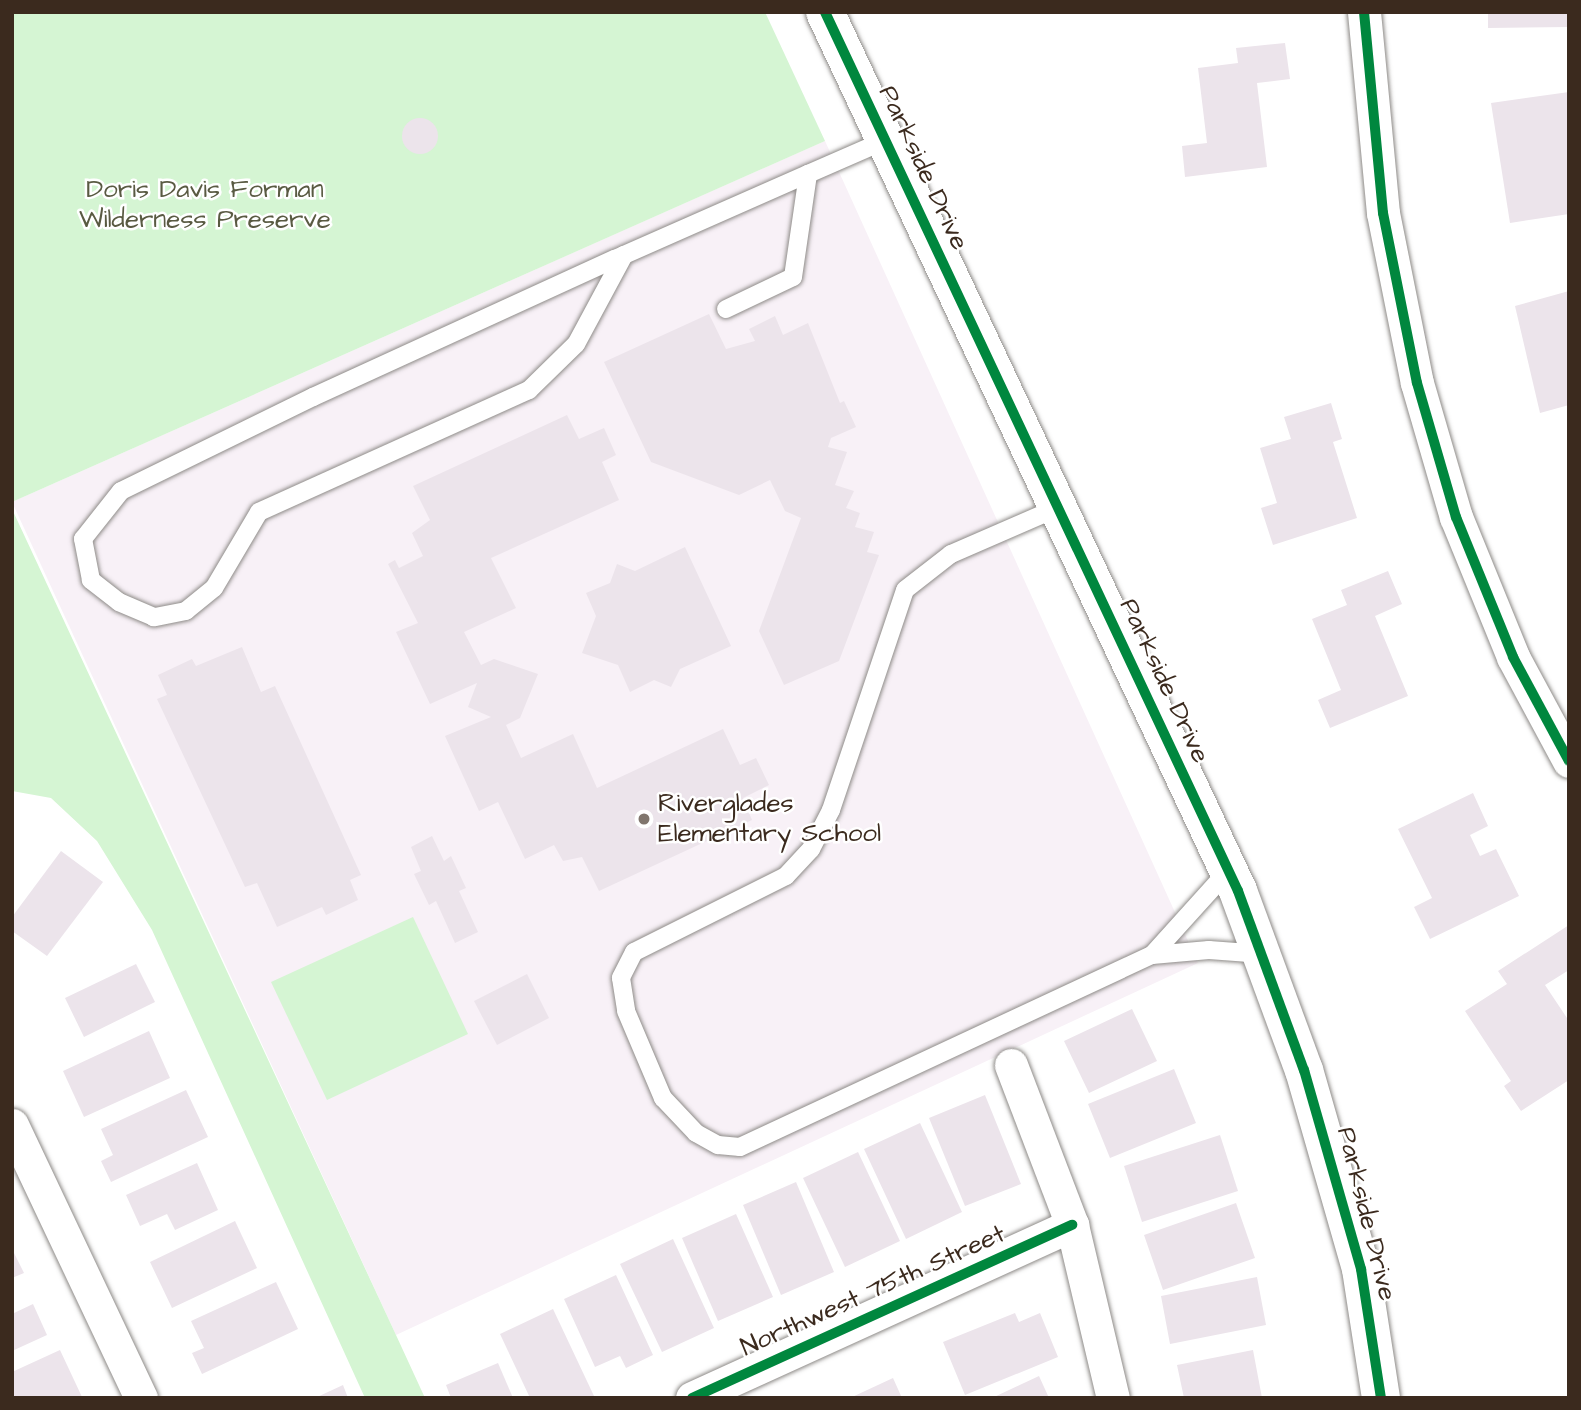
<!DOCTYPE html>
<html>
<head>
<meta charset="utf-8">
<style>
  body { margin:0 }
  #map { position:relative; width:1581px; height:1410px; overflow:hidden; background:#fff; font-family:"Architects Daughter",sans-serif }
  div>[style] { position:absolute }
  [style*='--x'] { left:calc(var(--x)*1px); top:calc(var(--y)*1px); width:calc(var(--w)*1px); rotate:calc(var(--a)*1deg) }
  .built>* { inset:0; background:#f8f1f7 }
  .green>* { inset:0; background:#d5f5d3 }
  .building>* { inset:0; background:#ece4eb }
  .round { border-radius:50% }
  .roads { filter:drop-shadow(0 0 2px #8e8b88) drop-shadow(0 0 2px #8e8b88) }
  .lane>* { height:18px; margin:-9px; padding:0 9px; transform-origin:9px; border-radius:9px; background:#fff }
  .street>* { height:33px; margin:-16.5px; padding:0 16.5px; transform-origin:16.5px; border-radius:16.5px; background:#fff }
  .secondary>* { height:38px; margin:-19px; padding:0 19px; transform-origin:19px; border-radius:19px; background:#fff }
  .cycleway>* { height:10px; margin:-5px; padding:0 5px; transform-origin:5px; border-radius:5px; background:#00873e }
  .dots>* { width:19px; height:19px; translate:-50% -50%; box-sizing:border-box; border:4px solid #fff; border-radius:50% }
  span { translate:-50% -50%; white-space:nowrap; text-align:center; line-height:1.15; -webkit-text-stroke:5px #fff; paint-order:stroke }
  .street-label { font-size:26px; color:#3b2a1e }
  .park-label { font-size:26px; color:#595a42 }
  .poi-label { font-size:26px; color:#3b2a1e }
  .left { translate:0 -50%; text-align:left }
  .frame { position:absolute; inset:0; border:14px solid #3b2a1e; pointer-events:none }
</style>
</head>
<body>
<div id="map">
  <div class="built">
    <i style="clip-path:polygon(825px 141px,1198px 963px,396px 1335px,12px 502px)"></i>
  </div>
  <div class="green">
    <i style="clip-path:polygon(12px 12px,765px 12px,825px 141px,12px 502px)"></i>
    <i style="clip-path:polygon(12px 509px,396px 1335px,425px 1398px,365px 1398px,152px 930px,97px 841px,51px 798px,12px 791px)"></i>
    <i style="clip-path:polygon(413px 917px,468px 1034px,327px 1100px,271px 982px)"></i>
  </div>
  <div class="building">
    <i style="clip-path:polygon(1488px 12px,1569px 12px,1569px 27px,1488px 28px)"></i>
    <i style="clip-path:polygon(1285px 43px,1290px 79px,1257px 83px,1267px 167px,1185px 177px,1182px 146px,1207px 143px,1198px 68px,1238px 63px,1236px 48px)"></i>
    <i style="clip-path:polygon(1569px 92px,1569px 214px,1510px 223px,1491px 103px)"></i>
    <i class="round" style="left:402px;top:118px;width:36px;height:36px"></i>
    <i style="clip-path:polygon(1569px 291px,1569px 405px,1540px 413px,1515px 306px)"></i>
    <i style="clip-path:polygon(709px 314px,726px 349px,755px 341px,749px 329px,775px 316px,783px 335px,808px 323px,840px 403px,844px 401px,856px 427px,831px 438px,828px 447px,847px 452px,835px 485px,854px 491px,846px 508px,860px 513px,855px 527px,874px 532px,867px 552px,879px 555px,839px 661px,784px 685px,759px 631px,801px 518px,785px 511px,770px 480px,739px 495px,651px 462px,604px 362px)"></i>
    <i style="clip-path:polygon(1331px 403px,1342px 439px,1333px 442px,1357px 518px,1273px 545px,1261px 508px,1277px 503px,1260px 448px,1291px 439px,1284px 417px)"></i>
    <i style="clip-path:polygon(567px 415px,579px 439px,604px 428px,616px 455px,602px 462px,619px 500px,491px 558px,516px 608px,464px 632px,481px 665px,494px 659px,538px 674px,520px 718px,506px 725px,521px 758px,573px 734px,597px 788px,723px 729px,740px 765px,756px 758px,769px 785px,743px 798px,752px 820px,599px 891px,582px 857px,563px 861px,554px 845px,525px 859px,498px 802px,479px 811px,445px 736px,491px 717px,468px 707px,477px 683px,430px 704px,396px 632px,418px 623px,388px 564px,395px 560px,399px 568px,423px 556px,412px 533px,430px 520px,413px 486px)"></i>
    <i style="clip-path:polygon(685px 547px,731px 646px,680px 669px,671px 687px,654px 680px,630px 692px,618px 665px,582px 653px,596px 616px,586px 593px,610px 583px,617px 564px,635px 571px)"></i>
    <i style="clip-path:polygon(1388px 571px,1402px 604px,1375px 616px,1408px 696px,1330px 728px,1318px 700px,1341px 690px,1312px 619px,1347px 605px,1341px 590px)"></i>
    <i style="clip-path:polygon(242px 647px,261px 692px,275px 686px,361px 875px,350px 880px,358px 900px,326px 915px,322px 907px,277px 927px,257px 883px,245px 887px,157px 699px,167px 695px,158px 675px,192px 659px,196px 666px)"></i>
    <i style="clip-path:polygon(1473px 793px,1488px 826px,1470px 835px,1480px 856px,1496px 849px,1519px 896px,1430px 939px,1414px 907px,1432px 898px,1398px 829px)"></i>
    <i style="clip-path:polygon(432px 836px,444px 861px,451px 856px,466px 888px,459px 891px,478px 932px,455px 943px,436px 901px,429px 905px,414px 874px,421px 871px,411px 847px)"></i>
    <i style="clip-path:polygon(61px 851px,103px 882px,47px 956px,12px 931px,12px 917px)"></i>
    <i style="clip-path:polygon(1569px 925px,1569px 970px,1545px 985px,1569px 1021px,1569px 1080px,1521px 1111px,1504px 1086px,1511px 1081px,1465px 1011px,1507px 984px,1498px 971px)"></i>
    <i style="clip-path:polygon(136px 964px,155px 1002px,84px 1037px,65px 998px)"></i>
    <i style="clip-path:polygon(527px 974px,549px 1018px,497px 1045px,474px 1001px)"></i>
    <i style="clip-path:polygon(1132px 1009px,1157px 1061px,1089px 1093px,1064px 1041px)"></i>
    <i style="clip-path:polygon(149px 1031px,170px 1078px,84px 1117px,63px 1071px)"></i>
    <i style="clip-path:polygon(1174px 1069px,1196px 1123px,1110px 1158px,1088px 1104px)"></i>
    <i style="clip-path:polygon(186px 1090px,208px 1137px,111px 1182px,101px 1161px,113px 1155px,101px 1129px)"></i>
    <i style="clip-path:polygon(985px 1095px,1021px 1184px,965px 1206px,929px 1118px)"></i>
    <i style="clip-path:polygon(920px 1123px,962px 1212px,906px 1239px,864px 1149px)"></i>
    <i style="clip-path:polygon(1220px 1135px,1238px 1191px,1142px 1222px,1124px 1166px)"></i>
    <i style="clip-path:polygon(858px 1152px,900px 1241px,845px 1267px,803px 1178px)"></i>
    <i style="clip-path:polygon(197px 1163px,218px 1210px,175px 1230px,167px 1214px,140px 1226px,126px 1195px)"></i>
    <i style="clip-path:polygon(796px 1182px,834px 1272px,781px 1295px,743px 1205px)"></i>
    <i style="clip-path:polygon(1236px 1203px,1255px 1258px,1163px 1290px,1144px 1235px)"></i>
    <i style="clip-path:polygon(736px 1214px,773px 1297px,718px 1321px,682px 1238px)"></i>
    <i style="clip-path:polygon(235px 1221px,257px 1268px,172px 1308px,150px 1262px)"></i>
    <i style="clip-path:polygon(673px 1239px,714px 1328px,662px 1352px,620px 1264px)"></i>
    <i style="clip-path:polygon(12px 1249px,24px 1273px,12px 1278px)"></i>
    <i style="clip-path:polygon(616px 1275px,653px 1355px,626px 1368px,620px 1356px,595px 1367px,564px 1299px)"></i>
    <i style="clip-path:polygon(1257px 1277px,1266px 1325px,1170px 1344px,1161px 1296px)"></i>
    <i style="clip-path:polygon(276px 1282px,298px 1329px,202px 1374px,192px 1353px,204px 1348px,191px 1321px)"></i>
    <i style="clip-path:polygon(33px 1304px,47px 1335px,12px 1351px,12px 1314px)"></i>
    <i style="clip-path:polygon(553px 1309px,594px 1396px,590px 1398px,530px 1398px,500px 1334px)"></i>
    <i style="clip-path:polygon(1015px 1313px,1019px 1322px,1040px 1313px,1058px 1357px,965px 1395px,943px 1342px)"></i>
    <i style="clip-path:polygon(60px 1350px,82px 1397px,12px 1398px,12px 1372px)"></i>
    <i style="clip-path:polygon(1253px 1350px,1262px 1398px,1184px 1398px,1177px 1365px)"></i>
    <i style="clip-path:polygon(498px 1363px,513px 1398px,451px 1398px,446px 1385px)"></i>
    <i style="clip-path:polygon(1039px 1376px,1049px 1398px,992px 1398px)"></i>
    <i style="clip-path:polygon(893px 1378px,902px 1398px,850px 1398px)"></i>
    <i style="clip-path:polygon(343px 1385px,348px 1398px,315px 1398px)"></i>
  </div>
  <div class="roads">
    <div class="lane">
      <i style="--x:624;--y:255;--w:101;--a:118.3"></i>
      <i style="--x:576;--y:344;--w:66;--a:135.6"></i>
      <i style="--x:529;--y:390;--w:296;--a:155.7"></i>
      <i style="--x:259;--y:512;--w:88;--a:120.6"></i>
      <i style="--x:214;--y:588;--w:36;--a:141"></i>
      <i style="--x:186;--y:611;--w:33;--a:169"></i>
      <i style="--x:154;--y:617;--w:38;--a:-157"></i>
      <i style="--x:119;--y:602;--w:36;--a:-142"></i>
      <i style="--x:91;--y:580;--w:42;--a:-101"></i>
      <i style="--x:83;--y:539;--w:61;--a:-51.6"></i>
      <i style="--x:121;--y:491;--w:214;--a:-26.1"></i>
      <i style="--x:313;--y:397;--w:332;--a:-24.6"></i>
      <i style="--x:615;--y:259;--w:10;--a:-24"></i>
      <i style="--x:624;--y:255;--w:201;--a:-23.8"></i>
      <i style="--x:808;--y:174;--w:85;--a:-23.6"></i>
      <i style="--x:726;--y:309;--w:74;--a:-25.5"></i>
      <i style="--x:793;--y:277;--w:104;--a:-81.7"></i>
      <i style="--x:1057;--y:508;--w:116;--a:156.5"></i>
      <i style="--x:951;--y:554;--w:58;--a:142"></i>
      <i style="--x:905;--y:590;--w:232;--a:108.6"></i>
      <i style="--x:831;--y:810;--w:44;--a:117.1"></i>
      <i style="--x:811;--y:849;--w:37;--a:133"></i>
      <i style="--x:786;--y:876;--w:170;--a:153.4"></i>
      <i style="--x:634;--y:952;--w:29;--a:117"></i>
      <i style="--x:621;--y:978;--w:33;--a:81"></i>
      <i style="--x:626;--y:1011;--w:95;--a:67"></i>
      <i style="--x:663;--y:1098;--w:48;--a:46.7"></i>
      <i style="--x:696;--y:1133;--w:25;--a:29"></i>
      <i style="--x:718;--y:1145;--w:22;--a:5"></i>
      <i style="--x:740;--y:1147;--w:455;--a:-25"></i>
      <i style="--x:1152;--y:955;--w:57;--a:-5"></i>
      <i style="--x:1209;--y:950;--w:54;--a:4.2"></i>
      <i style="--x:1152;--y:955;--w:113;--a:-47.9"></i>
    </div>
    <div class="street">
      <i style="--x:1364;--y:12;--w:202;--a:84.6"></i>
      <i style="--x:1383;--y:213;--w:173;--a:78.7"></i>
      <i style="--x:1417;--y:383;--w:140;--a:73.8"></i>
      <i style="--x:1456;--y:517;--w:151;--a:67.8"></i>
      <i style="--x:1513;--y:657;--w:118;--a:61.7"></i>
      <i style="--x:1011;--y:1065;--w:171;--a:69.1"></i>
      <i style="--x:1072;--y:1225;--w:178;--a:76.7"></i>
      <i style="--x:12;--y:1125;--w:302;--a:64.7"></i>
      <i style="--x:692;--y:1398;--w:418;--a:-24.5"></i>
    </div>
    <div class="secondary">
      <i style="--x:825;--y:12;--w:971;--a:64.83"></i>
      <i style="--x:1238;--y:891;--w:191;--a:69.8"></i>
      <i style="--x:1304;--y:1070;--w:207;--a:74"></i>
      <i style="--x:1361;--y:1269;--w:131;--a:81.2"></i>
    </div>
  </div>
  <div class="cycleway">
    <i style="--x:825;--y:12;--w:971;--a:64.83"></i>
    <i style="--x:1238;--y:891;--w:191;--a:69.8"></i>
    <i style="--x:1304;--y:1070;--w:207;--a:74"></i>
    <i style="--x:1361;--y:1269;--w:131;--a:81.2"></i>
    <i style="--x:1364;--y:12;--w:202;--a:84.6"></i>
    <i style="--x:1383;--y:213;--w:173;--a:78.7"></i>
    <i style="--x:1417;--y:383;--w:140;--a:73.8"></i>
    <i style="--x:1456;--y:517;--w:151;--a:67.8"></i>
    <i style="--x:1513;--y:657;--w:118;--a:61.7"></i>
    <i style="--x:692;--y:1398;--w:418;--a:-24.5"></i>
  </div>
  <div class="dots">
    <i style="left:644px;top:819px;background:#80756d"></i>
  </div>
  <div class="street-label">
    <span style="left:923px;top:168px;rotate:65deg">Parkside Drive</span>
    <span style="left:1164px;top:681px;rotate:65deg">Parkside Drive</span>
    <span style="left:1366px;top:1214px;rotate:76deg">Parkside Drive</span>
    <span style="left:873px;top:1291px;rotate:-24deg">Northwest 75th Street</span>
  </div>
  <div class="park-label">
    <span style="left:205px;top:205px">Doris Davis Forman<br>Wilderness Preserve</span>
  </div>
  <div class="poi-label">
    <span class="left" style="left:658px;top:819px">Riverglades<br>Elementary School</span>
  </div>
  <div class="frame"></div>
</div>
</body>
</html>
